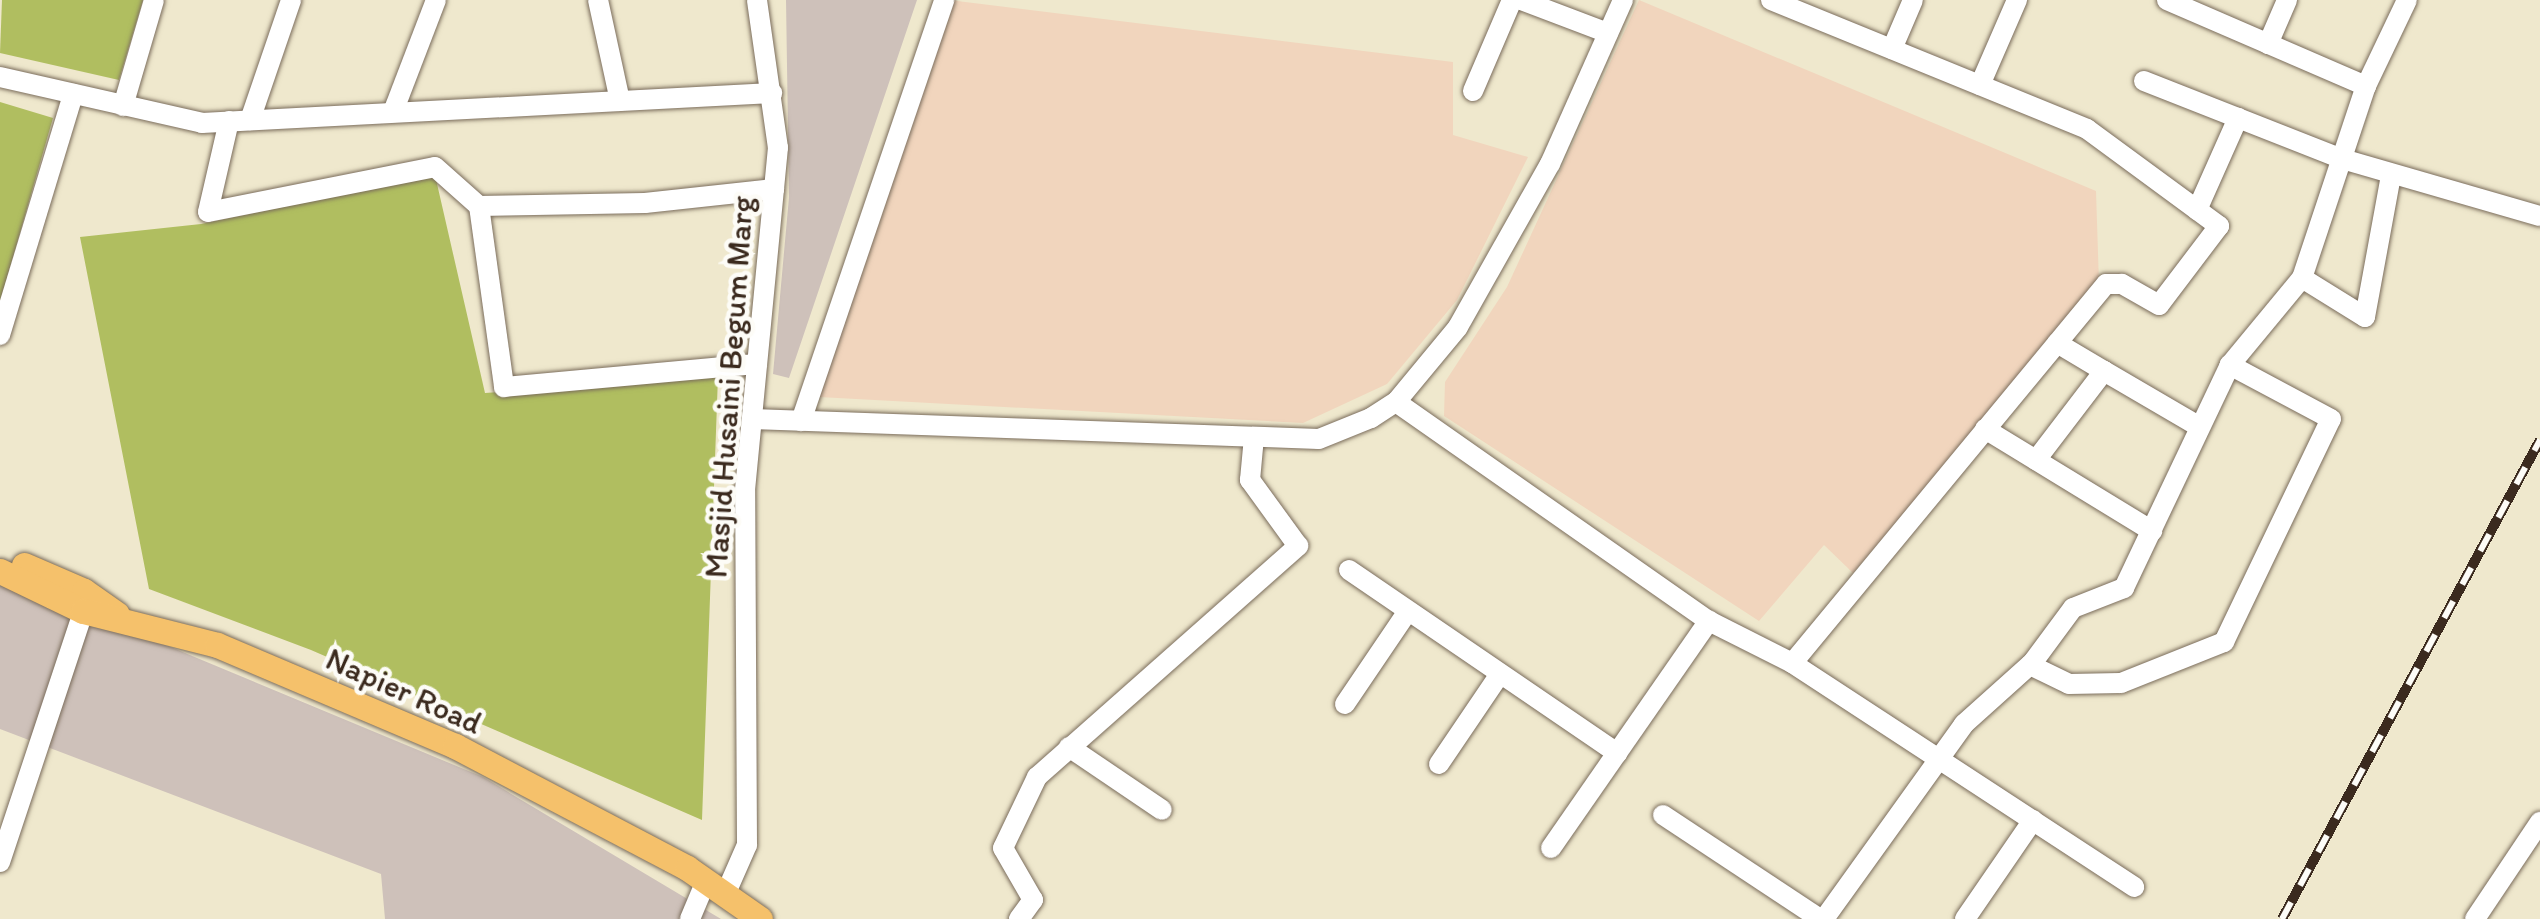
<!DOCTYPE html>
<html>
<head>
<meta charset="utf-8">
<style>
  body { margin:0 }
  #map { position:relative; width:2540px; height:919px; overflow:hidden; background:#efe8cd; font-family:Itim,sans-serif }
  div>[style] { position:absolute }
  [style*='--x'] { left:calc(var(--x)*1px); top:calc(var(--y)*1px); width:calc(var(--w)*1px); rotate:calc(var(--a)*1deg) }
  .built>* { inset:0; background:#f1d5bd }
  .industrial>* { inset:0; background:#cec1ba }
  .green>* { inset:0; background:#b0be60 }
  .roads { filter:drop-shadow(0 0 2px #7a6c5b) drop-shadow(0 0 2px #7a6c5b) }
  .minor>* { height:20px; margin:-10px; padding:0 10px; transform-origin:10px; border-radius:10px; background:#fff }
  .major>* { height:25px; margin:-12.5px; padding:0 12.5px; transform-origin:12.5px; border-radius:12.5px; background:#f5c16b }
  .rail>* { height:10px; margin-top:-5px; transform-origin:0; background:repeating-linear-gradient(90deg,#fdfcf7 0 19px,#3b2a1e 0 38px); box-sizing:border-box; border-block:2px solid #3b2a1e }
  span { translate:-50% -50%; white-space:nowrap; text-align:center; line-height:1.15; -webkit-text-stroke:9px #fdfcf7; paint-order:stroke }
  .street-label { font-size:32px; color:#3b2a1e }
</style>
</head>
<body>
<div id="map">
  <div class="built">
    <i style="clip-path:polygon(949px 0,1453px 62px,1453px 135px,1528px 157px,1457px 300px,1387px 384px,1303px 423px,819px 397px)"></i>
    <i style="clip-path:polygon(1639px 0,2096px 191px,2099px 284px,1853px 573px,1824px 545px,1759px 621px,1444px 416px,1445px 382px,1507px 287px)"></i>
  </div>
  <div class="industrial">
    <i style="clip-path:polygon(786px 0,917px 0,789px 378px,773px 374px,789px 197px)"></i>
    <i style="clip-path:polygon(0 576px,483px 777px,721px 919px,385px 919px,381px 874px,0 729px)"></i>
  </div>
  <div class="green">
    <i style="clip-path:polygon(2px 0,143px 0,119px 80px,0 53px)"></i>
    <i style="clip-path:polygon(0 102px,53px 118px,0 302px)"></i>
    <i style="clip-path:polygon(435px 175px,485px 393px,718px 376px,702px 820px,311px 650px,149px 589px,80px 237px,201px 224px)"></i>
  </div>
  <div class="roads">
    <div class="minor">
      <i style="--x:598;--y:0;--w:103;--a:77.7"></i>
      <i style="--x:1521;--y:0;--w:93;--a:20.8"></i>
      <i style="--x:1771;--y:0;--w:341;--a:22.2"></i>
      <i style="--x:2087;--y:129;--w:164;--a:36.3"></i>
      <i style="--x:2219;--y:226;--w:99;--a:127.2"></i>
      <i style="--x:2159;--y:305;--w:43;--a:-150.4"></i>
      <i style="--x:2122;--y:284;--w:16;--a:180"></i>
      <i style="--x:2106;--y:284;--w:492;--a:129.6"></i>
      <i style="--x:2167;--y:0;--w:217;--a:23.4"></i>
      <i style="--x:2268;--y:44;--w:48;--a:-66.6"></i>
      <i style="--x:1892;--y:49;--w:53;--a:-66.8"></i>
      <i style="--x:0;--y:77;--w:207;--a:12.8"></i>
      <i style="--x:202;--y:123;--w:571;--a:-3.01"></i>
      <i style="--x:2144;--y:81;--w:213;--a:21.5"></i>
      <i style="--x:2342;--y:159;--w:206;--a:16.1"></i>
      <i style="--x:1980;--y:85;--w:93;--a:-66.5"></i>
      <i style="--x:1473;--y:91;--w:99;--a:-66.8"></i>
      <i style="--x:123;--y:106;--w:110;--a:-73.7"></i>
      <i style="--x:393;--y:112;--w:120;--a:-69"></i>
      <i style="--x:250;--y:120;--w:127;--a:-71.1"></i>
      <i style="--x:229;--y:121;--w:93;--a:103"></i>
      <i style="--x:208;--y:212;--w:231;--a:-11.2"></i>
      <i style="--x:435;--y:167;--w:59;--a:41.6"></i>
      <i style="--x:479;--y:206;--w:166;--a:-1"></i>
      <i style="--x:645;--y:203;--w:130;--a:-6.2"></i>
      <i style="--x:479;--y:206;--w:183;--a:82.1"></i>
      <i style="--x:504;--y:387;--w:254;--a:-5.2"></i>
      <i style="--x:2197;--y:210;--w:101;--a:-66"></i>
      <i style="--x:2302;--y:278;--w:74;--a:31.8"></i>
      <i style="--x:2365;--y:317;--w:144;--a:-79.6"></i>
      <i style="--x:0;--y:335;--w:252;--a:-73.1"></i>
      <i style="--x:2057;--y:343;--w:55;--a:30.8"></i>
      <i style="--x:1396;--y:402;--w:382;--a:35"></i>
      <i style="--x:1709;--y:621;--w:93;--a:26.8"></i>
      <i style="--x:1792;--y:663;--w:409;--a:33.2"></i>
      <i style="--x:752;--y:419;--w:567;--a:2.02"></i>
      <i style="--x:1319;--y:439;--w:56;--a:-22"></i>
      <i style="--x:1371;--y:418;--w:30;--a:-33"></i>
      <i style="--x:1396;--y:402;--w:97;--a:-50.4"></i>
      <i style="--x:1458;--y:327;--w:187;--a:-60.6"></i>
      <i style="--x:1550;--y:164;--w:180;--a:-66"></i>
      <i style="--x:801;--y:421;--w:445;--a:-71.2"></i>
      <i style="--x:1985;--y:429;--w:196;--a:31.4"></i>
      <i style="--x:2036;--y:460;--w:112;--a:-52.6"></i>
      <i style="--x:2104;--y:371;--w:111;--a:30.3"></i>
      <i style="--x:1349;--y:570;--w:325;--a:34.3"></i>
      <i style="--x:2030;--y:665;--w:43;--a:26"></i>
      <i style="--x:2069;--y:684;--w:52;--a:-1.1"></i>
      <i style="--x:2121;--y:683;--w:111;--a:-21.7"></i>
      <i style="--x:2224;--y:642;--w:247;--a:-64.4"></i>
      <i style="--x:2331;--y:419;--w:115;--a:-151.9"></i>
      <i style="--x:1345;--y:704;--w:112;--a:-55.9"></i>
      <i style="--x:1069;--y:747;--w:112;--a:34.1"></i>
      <i style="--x:1439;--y:764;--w:109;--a:-55.9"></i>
      <i style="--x:1663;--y:815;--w:188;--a:33.5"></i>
      <i style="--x:1551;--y:848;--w:277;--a:-55.2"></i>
      <i style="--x:0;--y:862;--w:278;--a:-71.6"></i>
      <i style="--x:725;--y:895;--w:55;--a:-66.3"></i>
      <i style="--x:747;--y:845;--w:355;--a:-90.3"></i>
      <i style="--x:745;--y:490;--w:344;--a:-84.5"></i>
      <i style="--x:778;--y:148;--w:149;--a:-98.1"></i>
      <i style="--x:690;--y:919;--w:41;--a:-67.2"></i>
      <i style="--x:1019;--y:919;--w:24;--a:-54"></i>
      <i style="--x:1033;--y:900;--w:60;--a:-120"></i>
      <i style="--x:1003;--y:848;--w:79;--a:-64.4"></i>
      <i style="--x:1037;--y:777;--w:349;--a:-41.5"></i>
      <i style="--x:1298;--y:546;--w:82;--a:-126"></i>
      <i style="--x:1250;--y:480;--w:43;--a:-84.7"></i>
      <i style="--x:1824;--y:919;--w:240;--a:-54.3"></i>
      <i style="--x:1964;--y:724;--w:93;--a:-41.9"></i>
      <i style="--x:2033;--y:662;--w:67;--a:-53.5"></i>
      <i style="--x:2073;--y:608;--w:55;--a:-21.4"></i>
      <i style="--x:2124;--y:588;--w:247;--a:-64.6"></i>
      <i style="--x:2230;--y:365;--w:113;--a:-50.4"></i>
      <i style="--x:2302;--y:278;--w:202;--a:-71.6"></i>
      <i style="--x:2366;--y:86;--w:95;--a:-64.5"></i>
      <i style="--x:1965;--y:919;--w:120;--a:-55.5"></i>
      <i style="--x:2475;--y:919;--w:117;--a:-56.2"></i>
    </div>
    <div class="major">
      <i style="--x:24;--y:565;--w:65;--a:23.4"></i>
      <i style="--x:84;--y:591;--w:40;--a:34.9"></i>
      <i style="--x:0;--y:571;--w:92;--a:25.7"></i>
      <i style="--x:83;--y:611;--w:138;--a:14.2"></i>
      <i style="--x:217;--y:645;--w:259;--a:23"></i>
      <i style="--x:455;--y:746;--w:262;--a:27.7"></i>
      <i style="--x:687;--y:868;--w:89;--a:34.9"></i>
    </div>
  </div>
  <div class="rail">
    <i style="--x:2282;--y:919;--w:544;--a:-61.69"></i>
  </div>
  <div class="street-label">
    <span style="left:729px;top:387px;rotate:-86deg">Masjid Husaini Begum Marg</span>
    <span style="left:404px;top:691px;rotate:24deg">Napier Road</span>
  </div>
</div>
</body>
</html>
